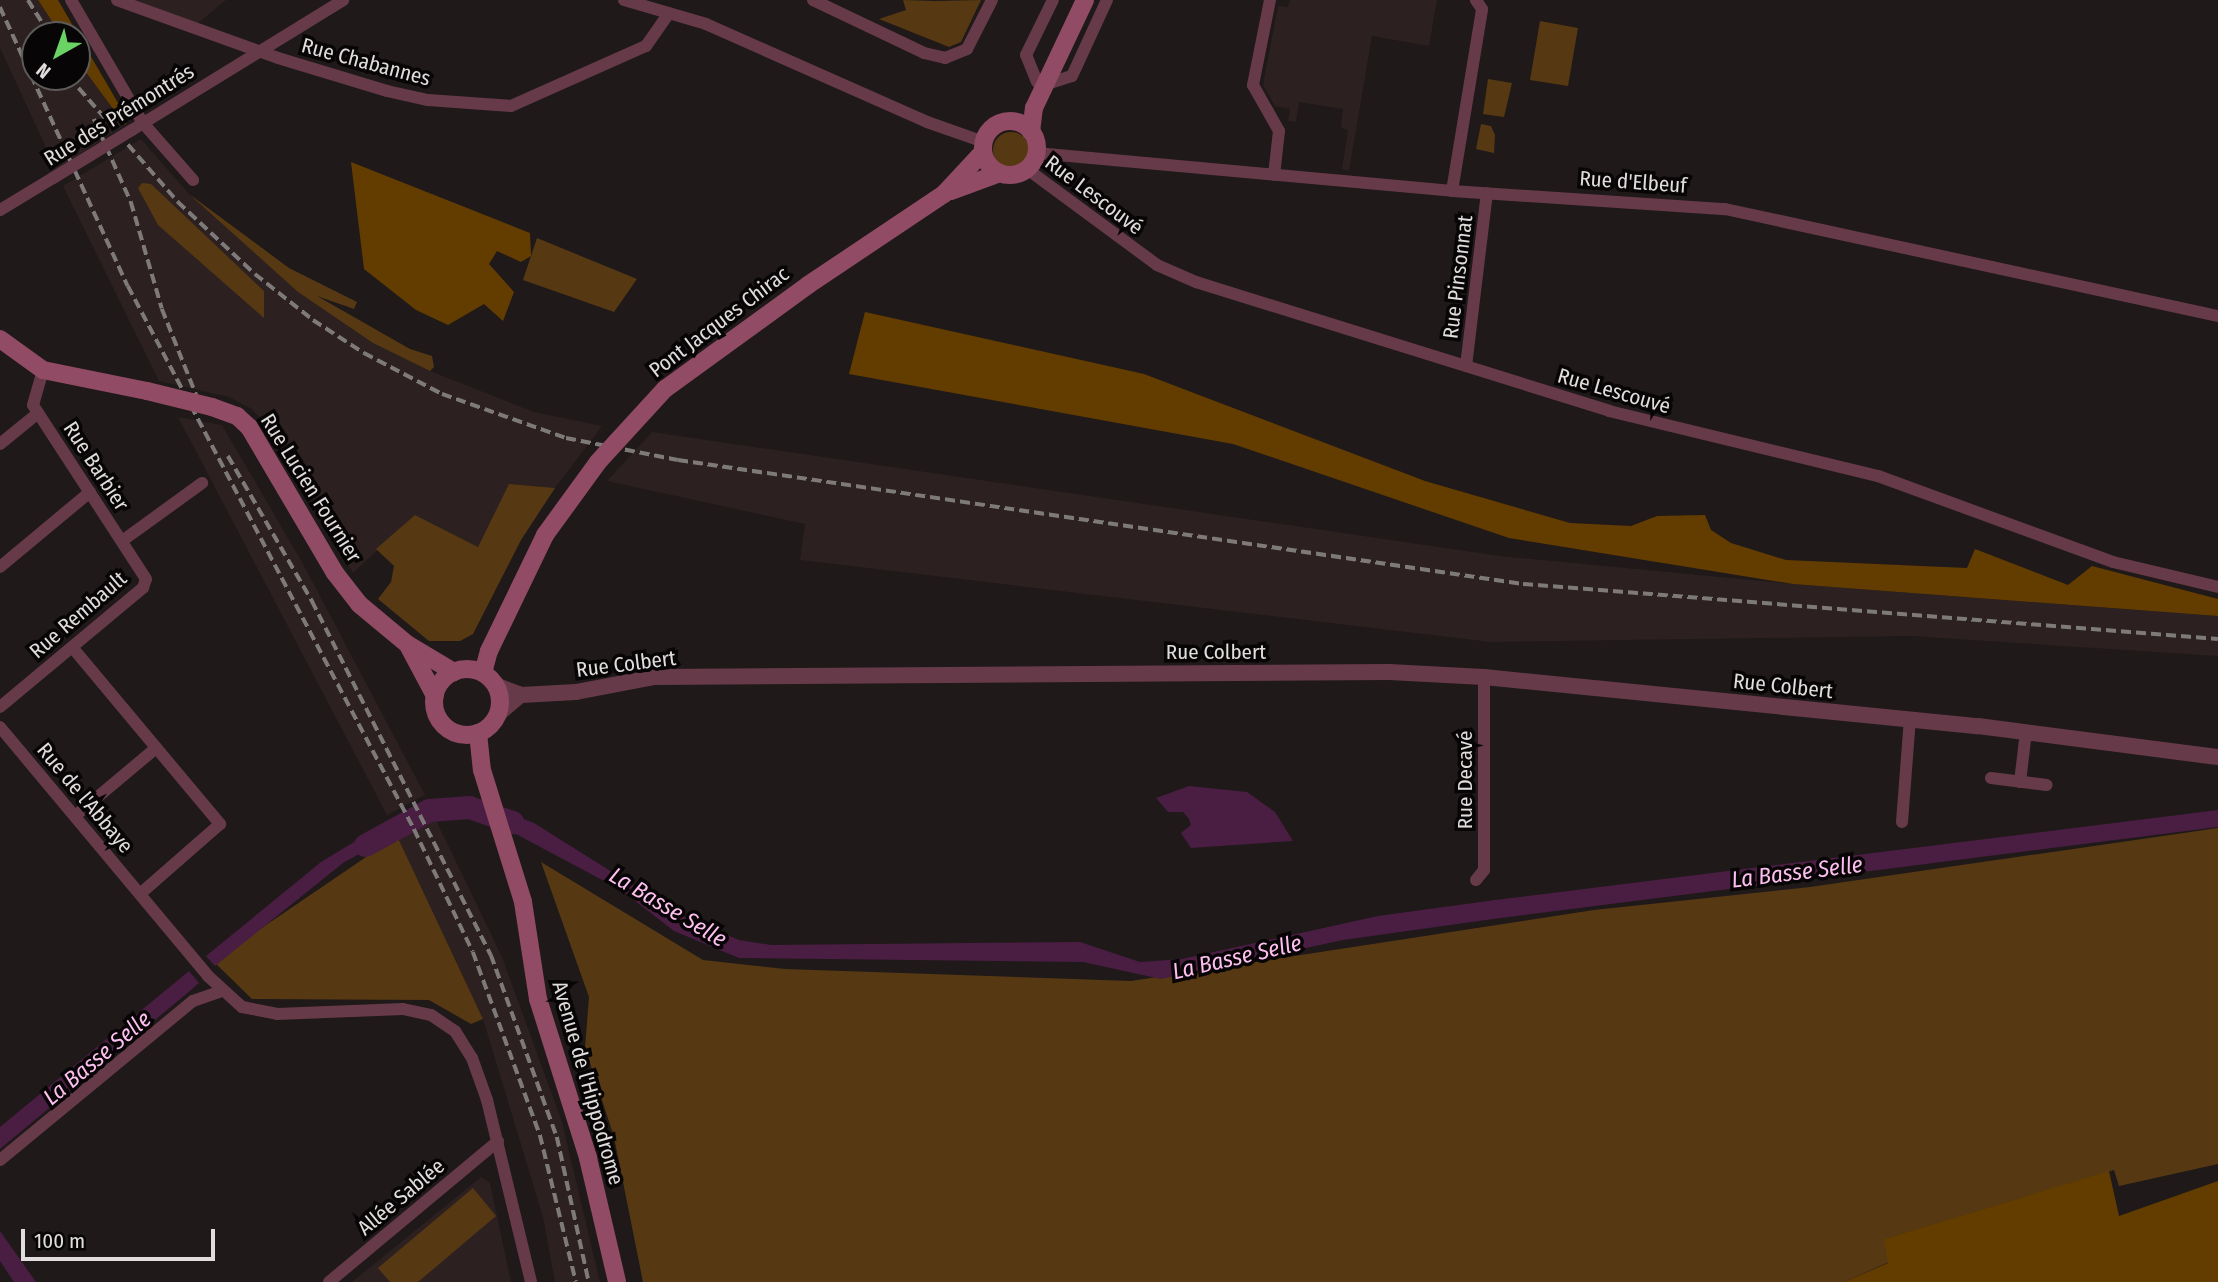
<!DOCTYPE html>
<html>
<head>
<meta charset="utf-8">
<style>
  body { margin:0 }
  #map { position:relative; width:2218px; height:1282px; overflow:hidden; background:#1f1919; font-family:"Fira Sans Condensed",sans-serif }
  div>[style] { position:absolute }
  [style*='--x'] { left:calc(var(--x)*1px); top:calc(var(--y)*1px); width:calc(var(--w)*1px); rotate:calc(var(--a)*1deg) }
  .built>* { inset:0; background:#2c2020 }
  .green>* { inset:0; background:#563912 }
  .round { border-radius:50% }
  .forest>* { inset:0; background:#633d00 }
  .water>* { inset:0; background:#4a1d42 }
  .river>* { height:23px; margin:-11.5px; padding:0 11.5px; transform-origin:11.5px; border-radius:11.5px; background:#4a1d42 }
  .minor>* { height:12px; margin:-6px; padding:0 6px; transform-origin:6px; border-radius:6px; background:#673a4a }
  .tertiary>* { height:16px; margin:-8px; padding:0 8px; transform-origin:8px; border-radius:8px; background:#673a4a }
  .secondary>* { height:18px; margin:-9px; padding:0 9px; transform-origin:9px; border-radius:9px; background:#924b64 }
  .secondary>.ring { margin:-9px; padding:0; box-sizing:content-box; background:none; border:18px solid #924b64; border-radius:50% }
  .rail>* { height:3.5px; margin-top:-1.75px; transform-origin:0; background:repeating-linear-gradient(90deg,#7f7a7a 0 10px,transparent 0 15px) }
  .minor-bridge>* { height:12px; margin:-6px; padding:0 6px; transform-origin:6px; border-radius:6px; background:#673a4a }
  .secondary-bridge>* { height:18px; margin:-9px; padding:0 9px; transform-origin:9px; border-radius:9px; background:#924b64 }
  span { translate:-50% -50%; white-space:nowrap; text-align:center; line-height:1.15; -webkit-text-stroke:7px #070505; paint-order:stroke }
  .street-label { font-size:21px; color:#e1dddd }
  .water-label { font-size:23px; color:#fdbfef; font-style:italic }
  .north { position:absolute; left:21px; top:21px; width:70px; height:70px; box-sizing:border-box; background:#070505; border:2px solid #5e5b5b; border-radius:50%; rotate:220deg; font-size:19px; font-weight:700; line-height:28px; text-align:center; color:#e1dddd }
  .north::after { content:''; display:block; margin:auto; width:24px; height:32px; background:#6bd363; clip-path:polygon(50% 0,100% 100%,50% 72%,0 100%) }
  .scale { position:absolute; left:21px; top:1229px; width:194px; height:32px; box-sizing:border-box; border:4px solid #e1dddd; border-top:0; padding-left:9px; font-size:21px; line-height:24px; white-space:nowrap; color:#e1dddd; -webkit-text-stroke:5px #070505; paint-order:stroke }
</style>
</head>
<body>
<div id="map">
  <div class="built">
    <i style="clip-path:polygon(0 0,38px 0,61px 35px,35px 35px,35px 77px,77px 77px,77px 60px,125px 125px,56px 169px,0 48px)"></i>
    <i style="clip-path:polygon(135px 0,226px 0,197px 24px)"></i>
    <i style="clip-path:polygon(1290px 0,1437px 0,1429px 46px,1372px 36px,1349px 171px,1342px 169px,1348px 130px,1341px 128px,1343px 109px,1299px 102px,1296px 122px,1288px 121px,1290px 109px,1275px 106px,1263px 85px,1278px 6px,1288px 7px)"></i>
    <i style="clip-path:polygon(evenodd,141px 139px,189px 194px,298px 292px,373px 343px,430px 371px,534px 412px,602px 426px,555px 488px,509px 485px,478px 547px,415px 515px,353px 573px,270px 429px,252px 409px,229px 397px,159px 381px,63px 186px,141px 139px,151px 184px,171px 205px,264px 291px,198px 261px,175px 237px,151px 184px)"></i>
    <i style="clip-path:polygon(178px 417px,222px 425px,302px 562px,425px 795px,387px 815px)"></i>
    <i style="clip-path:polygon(652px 432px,1500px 556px,1793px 584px,2218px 616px,2218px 656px,1911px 636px,1491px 642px,800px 560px,805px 524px,607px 481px)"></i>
    <i style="clip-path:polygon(435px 818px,502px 957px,562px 1122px,600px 1282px,555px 1282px,543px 1217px,483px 1019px,397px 836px)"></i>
    <i style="clip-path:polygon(481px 1177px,490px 1183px,511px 1282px,352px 1282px)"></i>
  </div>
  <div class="green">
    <i style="clip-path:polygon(903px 0,935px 1px,981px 0,961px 42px,949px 47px,879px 19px,906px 10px)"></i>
    <i style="clip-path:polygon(1540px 21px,1578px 28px,1568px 86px,1530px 80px)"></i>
    <i style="clip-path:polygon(1488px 79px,1512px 83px,1504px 117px,1483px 114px)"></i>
    <i style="clip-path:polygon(1481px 124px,1491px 126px,1495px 135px,1494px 153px,1476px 149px)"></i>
    <i class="round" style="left:993px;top:132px;width:36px;height:36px"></i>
    <i style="clip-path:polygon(142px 183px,151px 184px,264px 291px,264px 318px,158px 225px,138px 188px)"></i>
    <i style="clip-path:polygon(189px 194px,289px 268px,357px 302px,354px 309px,317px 296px,410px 349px,432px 356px,434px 367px,430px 371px,373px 343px,298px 292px)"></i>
    <i style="clip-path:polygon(537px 238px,637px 279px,614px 312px,523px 280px)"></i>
    <i style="clip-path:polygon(509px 484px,555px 488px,521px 540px,473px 634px,460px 641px,429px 641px,378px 599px,391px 582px,394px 566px,376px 549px,415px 515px,478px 547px)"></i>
    <i style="clip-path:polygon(2218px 828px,2218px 1164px,2119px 1186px,2114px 1170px,1885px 1239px,1889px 1262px,1844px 1282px,643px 1282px,614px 1137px,585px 1048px,589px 997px,541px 862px,703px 960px,785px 969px,1131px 981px,1594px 910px,1810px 887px)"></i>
    <i style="clip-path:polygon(397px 836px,483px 1019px,471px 1024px,429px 1000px,252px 999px,213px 961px)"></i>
    <i style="clip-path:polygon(473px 1188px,496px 1216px,418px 1282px,390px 1282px,378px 1268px)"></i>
  </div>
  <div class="forest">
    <i style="clip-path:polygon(38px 0,58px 0,128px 120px,125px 125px,77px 60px,77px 35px,61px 35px)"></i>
    <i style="clip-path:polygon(351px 162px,530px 233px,531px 256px,521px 262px,497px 251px,489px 264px,514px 292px,503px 321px,484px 304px,448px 325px,416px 310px,364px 269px)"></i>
    <i style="clip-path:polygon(865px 312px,1144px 374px,1425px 481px,1570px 523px,1631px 526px,1657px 516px,1705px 515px,1711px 530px,1731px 543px,1786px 560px,1967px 568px,1975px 549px,2068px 585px,2092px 566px,2218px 599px,2218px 616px,1793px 584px,1509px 538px,1233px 444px,849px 374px)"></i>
    <i style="clip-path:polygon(2109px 1171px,2119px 1216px,2218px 1181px,2218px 1282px,1844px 1282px,1888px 1263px,1884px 1239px)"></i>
  </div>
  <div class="water">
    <i style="clip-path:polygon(1189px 786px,1247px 792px,1275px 812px,1293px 841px,1191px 848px,1181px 833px,1191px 825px,1189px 819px,1183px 812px,1168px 812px,1156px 798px)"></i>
    <i style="clip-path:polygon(480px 803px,534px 823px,682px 916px,739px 940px,771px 945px,1080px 942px,1140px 962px,1182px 959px,1378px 916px,1495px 900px,2218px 810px,2218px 827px,1493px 919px,1343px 940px,1161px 979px,1083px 962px,739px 958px,674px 931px,621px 890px,486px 818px)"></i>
    <i style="clip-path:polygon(387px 822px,393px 835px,343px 863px,215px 966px,206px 956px,321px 862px)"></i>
    <i style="clip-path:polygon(189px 971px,199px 983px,191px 990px,0 1149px,0 1127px)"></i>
    <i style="clip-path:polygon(0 1231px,36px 1282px,14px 1282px,0 1261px)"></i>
  </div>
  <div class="river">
    <i style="--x:365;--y:845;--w:73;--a:-28.7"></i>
    <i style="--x:429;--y:810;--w:40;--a:-4.3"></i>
    <i style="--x:469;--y:807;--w:46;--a:19.2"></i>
  </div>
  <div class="minor">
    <i style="--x:71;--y:0;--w:143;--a:59.7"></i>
    <i style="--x:143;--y:123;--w:76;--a:48.7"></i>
    <i style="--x:117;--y:0;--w:171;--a:19.8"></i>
    <i style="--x:278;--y:58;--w:114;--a:16.8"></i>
    <i style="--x:387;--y:91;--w:42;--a:12.4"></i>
    <i style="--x:428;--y:100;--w:83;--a:4.1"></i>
    <i style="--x:511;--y:106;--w:148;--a:-24"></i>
    <i style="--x:646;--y:46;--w:40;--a:-55.1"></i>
    <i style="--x:624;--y:0;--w:85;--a:16.3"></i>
    <i style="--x:706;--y:24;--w:242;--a:23.9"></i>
    <i style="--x:927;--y:122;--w:60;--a:19.3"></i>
    <i style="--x:813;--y:0;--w:123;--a:25.5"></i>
    <i style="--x:924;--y:53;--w:22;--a:13"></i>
    <i style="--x:945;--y:58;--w:24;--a:-22"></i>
    <i style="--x:967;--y:49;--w:55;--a:-63"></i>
    <i style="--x:1270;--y:0;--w:87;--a:101.3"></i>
    <i style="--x:1253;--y:85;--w:53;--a:60.5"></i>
    <i style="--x:1279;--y:131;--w:44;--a:96.5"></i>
    <i style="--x:1037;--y:82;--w:29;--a:-112"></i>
    <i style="--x:1026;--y:55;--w:61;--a:-63.9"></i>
    <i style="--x:1044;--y:85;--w:29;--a:-18"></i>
    <i style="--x:1072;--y:76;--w:84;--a:-65.3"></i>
    <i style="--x:132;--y:130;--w:248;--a:-31.6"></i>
    <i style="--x:1036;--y:153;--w:418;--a:5.2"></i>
    <i style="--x:1452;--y:191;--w:274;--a:3.8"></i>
    <i style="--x:1725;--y:209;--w:504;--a:12.25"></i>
    <i style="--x:1027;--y:169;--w:162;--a:36.4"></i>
    <i style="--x:1157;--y:265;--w:43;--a:23.6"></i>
    <i style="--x:1196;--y:282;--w:433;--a:17.3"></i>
    <i style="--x:1609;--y:411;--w:277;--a:13.6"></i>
    <i style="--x:1878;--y:476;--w:250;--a:20.1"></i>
    <i style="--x:2113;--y:562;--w:108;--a:13.4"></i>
    <i style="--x:1452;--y:191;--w:184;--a:-80.6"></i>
    <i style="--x:1482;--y:9;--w:11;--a:-124"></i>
    <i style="--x:0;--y:210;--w:62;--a:-31.1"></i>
    <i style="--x:1466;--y:366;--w:174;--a:-83.1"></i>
    <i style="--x:0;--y:444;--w:49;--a:-39.2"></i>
    <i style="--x:122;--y:541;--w:99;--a:-35.9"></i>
    <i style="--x:0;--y:567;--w:117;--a:-39.8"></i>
    <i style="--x:72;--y:647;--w:231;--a:50.1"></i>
    <i style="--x:220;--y:824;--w:106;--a:138.8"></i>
    <i style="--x:0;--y:707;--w:186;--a:-39.8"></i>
    <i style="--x:143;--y:588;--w:9;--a:-72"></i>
    <i style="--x:146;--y:579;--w:207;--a:-123"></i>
    <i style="--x:33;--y:405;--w:36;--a:-74"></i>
    <i style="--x:0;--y:727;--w:324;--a:50.1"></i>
    <i style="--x:208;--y:976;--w:46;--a:42.4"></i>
    <i style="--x:242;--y:1007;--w:36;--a:11"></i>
    <i style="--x:277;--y:1014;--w:126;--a:-2.3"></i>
    <i style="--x:403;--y:1009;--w:29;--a:12"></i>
    <i style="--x:431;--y:1015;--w:29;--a:34"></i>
    <i style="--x:455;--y:1031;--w:32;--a:58"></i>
    <i style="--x:472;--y:1058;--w:45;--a:70.3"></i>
    <i style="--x:487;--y:1100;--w:187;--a:76.4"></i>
    <i style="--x:1991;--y:778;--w:56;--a:7.1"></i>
    <i style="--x:2020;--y:782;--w:50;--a:-83.2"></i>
    <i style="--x:75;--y:816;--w:106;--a:-40"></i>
    <i style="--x:1902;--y:822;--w:103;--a:-85.6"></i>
    <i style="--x:1476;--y:880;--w:13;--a:-51"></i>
    <i style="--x:1484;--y:870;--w:193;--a:-90"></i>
    <i style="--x:0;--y:1160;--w:250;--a:-39.5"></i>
    <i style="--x:193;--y:1001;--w:31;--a:-19"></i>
    <i style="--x:329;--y:1282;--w:220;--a:-39.8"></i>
  </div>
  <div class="tertiary">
    <i style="--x:495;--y:685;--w:28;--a:21"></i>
    <i style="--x:521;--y:695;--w:55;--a:-3.1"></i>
    <i style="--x:576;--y:692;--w:80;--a:-10.8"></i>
    <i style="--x:655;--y:677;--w:734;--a:-0.39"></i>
    <i style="--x:1389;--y:672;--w:95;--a:3"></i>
    <i style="--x:1484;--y:677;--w:496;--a:5.7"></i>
    <i style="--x:1978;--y:726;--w:242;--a:7.4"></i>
    <i style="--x:498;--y:714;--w:30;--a:-40"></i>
  </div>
  <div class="secondary">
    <i class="ring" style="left:983px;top:121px;width:36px;height:36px"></i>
    <i style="--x:1031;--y:132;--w:24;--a:-83"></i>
    <i style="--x:1034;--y:108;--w:119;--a:-64.7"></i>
    <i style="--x:951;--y:191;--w:52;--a:-20.2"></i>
    <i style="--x:808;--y:285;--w:164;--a:-33.8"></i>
    <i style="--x:944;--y:194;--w:57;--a:-47.1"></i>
    <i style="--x:0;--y:339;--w:53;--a:35.8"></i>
    <i style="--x:43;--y:370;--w:106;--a:11.4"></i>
    <i style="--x:212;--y:407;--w:27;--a:20"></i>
    <i style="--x:237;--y:416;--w:16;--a:43"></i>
    <i style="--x:249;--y:427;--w:169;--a:59.5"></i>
    <i style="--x:335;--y:573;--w:39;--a:52"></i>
    <i style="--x:359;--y:604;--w:62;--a:39.8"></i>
    <i style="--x:407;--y:644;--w:55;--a:30.8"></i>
    <i style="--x:409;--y:647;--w:55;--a:62"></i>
    <i class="ring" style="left:434px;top:669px;width:48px;height:48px"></i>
    <i style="--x:483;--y:673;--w:23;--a:-75"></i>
    <i style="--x:489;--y:651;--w:129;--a:-64.2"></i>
    <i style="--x:478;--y:733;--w:37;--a:84"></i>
    <i style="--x:482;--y:770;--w:138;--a:72.7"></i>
    <i style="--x:523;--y:902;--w:98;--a:81.2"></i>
    <i style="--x:538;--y:999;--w:167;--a:72.5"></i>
    <i style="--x:588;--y:1158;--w:127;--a:76.8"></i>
  </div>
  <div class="rail">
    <i style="--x:28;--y:0;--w:41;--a:57.8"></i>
    <i style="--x:0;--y:7;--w:307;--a:65.4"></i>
    <i style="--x:128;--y:286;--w:614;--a:62.22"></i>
    <i style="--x:414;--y:829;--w:136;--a:64.4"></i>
    <i style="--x:473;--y:952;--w:195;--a:69.9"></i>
    <i style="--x:540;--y:1135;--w:151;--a:76.2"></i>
    <i style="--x:69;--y:77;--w:166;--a:48.9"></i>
    <i style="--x:178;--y:202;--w:105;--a:43.1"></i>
    <i style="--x:255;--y:274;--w:74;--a:38.4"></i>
    <i style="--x:313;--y:320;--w:61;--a:32.9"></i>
    <i style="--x:364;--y:353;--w:88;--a:27.7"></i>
    <i style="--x:442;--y:394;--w:132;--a:19.5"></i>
    <i style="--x:566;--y:438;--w:114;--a:11.1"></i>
    <i style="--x:678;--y:460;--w:854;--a:8.35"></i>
    <i style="--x:1523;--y:584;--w:697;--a:4.52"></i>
    <i style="--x:94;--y:119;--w:91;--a:66"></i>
    <i style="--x:131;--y:202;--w:111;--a:73.8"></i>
    <i style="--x:162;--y:309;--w:95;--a:68.3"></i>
    <i style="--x:228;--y:456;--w:168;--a:59.9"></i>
    <i style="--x:312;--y:601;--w:397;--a:63.2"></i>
    <i style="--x:491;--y:955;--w:194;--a:70.1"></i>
    <i style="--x:557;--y:1137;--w:148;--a:77.6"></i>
  </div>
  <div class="minor-bridge">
    <i style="--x:53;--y:178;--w:92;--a:-31.3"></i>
  </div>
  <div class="secondary-bridge">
    <i style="--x:147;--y:391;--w:67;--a:13.8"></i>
    <i style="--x:545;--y:535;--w:90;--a:-54"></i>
    <i style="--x:598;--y:462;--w:99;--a:-47.5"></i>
    <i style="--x:665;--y:389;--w:177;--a:-36"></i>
  </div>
  <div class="street-label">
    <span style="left:366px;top:62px;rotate:15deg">Rue Chabannes</span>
    <span style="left:119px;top:115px;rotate:-32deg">Rue des Prémontrés</span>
    <span style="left:1633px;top:182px;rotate:4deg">Rue d'Elbeuf</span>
    <span style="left:1094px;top:195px;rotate:37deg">Rue Lescouvé</span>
    <span style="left:1458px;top:277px;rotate:-83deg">Rue Pinsonnat</span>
    <span style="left:719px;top:322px;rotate:-37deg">Pont Jacques Chirac</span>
    <span style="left:1614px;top:391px;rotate:16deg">Rue Lescouvé</span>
    <span style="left:96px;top:466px;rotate:57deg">Rue Barbier</span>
    <span style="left:311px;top:488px;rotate:58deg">Rue Lucien Fournier</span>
    <span style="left:78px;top:615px;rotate:-41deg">Rue Rembault</span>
    <span style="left:1216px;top:652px">Rue Colbert</span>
    <span style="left:626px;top:664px;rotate:-7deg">Rue Colbert</span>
    <span style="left:1783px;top:686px;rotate:6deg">Rue Colbert</span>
    <span style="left:1465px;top:780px;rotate:-90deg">Rue Decavé</span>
    <span style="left:85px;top:798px;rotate:50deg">Rue de l'Abbaye</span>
    <span style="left:588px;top:1083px;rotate:74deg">Avenue de l'Hippodrome</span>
    <span style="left:401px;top:1197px;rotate:-40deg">Allée Sablée</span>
  </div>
  <div class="water-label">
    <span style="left:1797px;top:872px;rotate:-7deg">La Basse Selle</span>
    <span style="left:668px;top:907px;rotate:31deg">La Basse Selle</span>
    <span style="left:1237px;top:957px;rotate:-13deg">La Basse Selle</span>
    <span style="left:97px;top:1058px;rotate:-40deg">La Basse Selle</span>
  </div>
  <div class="north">N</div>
  <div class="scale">100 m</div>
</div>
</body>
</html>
